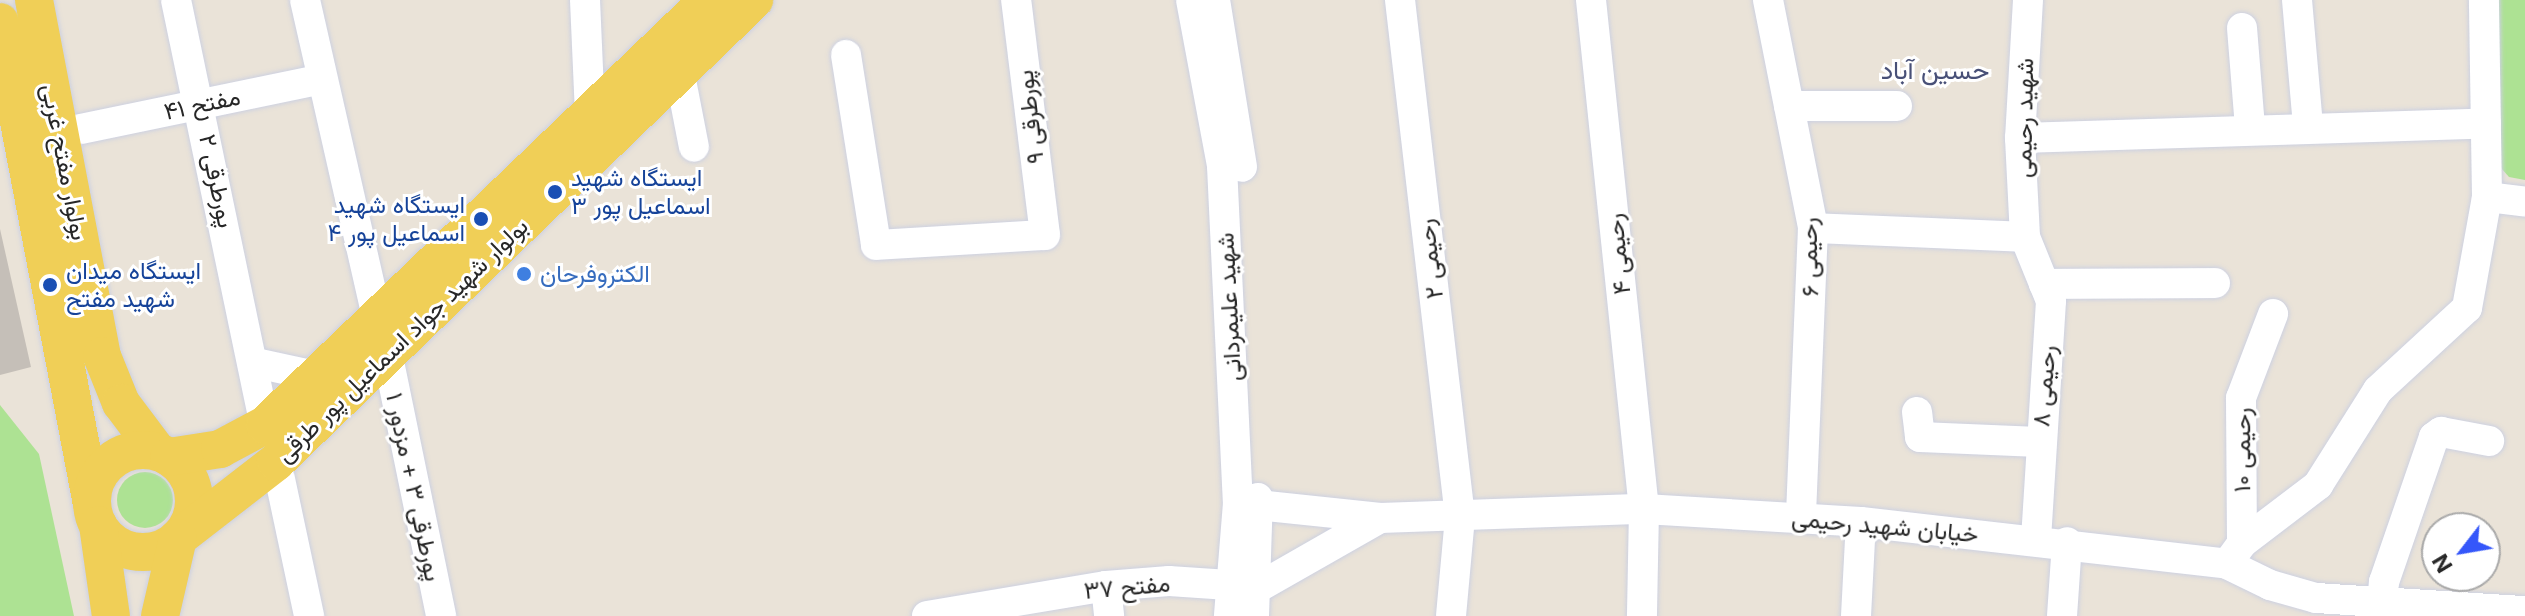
<!DOCTYPE html>
<html>
<head>
<meta charset="utf-8">
<style>
  body { margin:0 }
  #map { position:relative; width:2525px; height:616px; overflow:hidden; background:#eae3d8; font-family:Inter,Vazirmatn,sans-serif }
  div>[style] { position:absolute }
  [style*='--x'] { left:calc(var(--x)*1px); top:calc(var(--y)*1px); width:calc(var(--w)*1px); rotate:calc(var(--a)*1deg) }
  .green>* { inset:0; background:#ade293 }
  .round { border-radius:50% }
  .building>* { inset:0; background:#c5bfb8 }
  .roads { filter:drop-shadow(0 0 2px #cdd1e1) drop-shadow(0 0 2px #cdd1e1) }
  .minor>* { height:30px; margin:-15px; padding:0 15px; transform-origin:15px; border-radius:15px; background:#fff }
  .major>* { height:38px; margin:-19px; padding:0 19px; transform-origin:19px; border-radius:19px; background:#f0cf57 }
  .major>.ring { margin:-19px; padding:0; box-sizing:content-box; background:none; border:38px solid #f0cf57; border-radius:50% }
  .dots>* { width:22px; height:22px; translate:-50% -50%; box-sizing:border-box; border:4px solid #fff; border-radius:50% }
  span { translate:-50% -50%; white-space:nowrap; text-align:center; line-height:1.15; -webkit-text-stroke:6px #fff; paint-order:stroke }
  .street-label { font-size:24px; color:#272727 }
  .transit-label { font-size:24px; color:#164399 }
  .left { translate:0 -50%; text-align:left }
  .right { translate:-100% -50%; text-align:right }
  .shop-label { font-size:24px; color:#366cbe }
  .neighbourhood-label { font-size:26px; color:#485077 }
  .north { position:absolute; left:2421px; top:512px; width:80px; height:80px; box-sizing:border-box; background:#fff; border:2px solid #a9a9a9; border-radius:50%; rotate:239deg; font-size:22px; font-weight:700; line-height:32px; text-align:center; color:#272727 }
  .north::after { content:''; display:block; margin:auto; width:28px; height:36px; background:#3557fa; clip-path:polygon(50% 0,100% 100%,50% 72%,0 100%) }
</style>
</head>
<body>
<div id="map">
  <div class="green">
    <i style="clip-path:polygon(2497px 0,2525px 0,2525px 180px,2509px 177px,2501px 168px)"></i>
    <i style="clip-path:polygon(0 405px,39px 454px,74px 616px,0 616px)"></i>
    <i class="round" style="left:117px;top:472px;width:56px;height:56px"></i>
  </div>
  <div class="building">
    <i style="clip-path:polygon(0 229px,31px 367px,0 375px)"></i>
  </div>
  <div class="roads">
    <div class="minor">
      <i style="--x:176;--y:0;--w:434;--a:78.2"></i>
      <i style="--x:305;--y:0;--w:325;--a:77.2"></i>
      <i style="--x:585;--y:0;--w:116;--a:87.5"></i>
      <i style="--x:1191;--y:0;--w:169;--a:79.4"></i>
      <i style="--x:1222;--y:166;--w:337;--a:87.3"></i>
      <i style="--x:1238;--y:503;--w:113;--a:94.6"></i>
      <i style="--x:1215;--y:0;--w:169;--a:80.8"></i>
      <i style="--x:1400;--y:0;--w:520;--a:83.38"></i>
      <i style="--x:1460;--y:517;--w:99;--a:95.2"></i>
      <i style="--x:1591;--y:0;--w:512;--a:84.06"></i>
      <i style="--x:1644;--y:509;--w:107;--a:91.1"></i>
      <i style="--x:1768;--y:0;--w:232;--a:78.8"></i>
      <i style="--x:1813;--y:228;--w:289;--a:92.4"></i>
      <i style="--x:2028;--y:0;--w:138;--a:93.3"></i>
      <i style="--x:2020;--y:138;--w:99;--a:87.1"></i>
      <i style="--x:2025;--y:237;--w:69;--a:67.9"></i>
      <i style="--x:2051;--y:301;--w:239;--a:93.6"></i>
      <i style="--x:2297;--y:0;--w:126;--a:85"></i>
      <i style="--x:2242;--y:28;--w:99;--a:85.4"></i>
      <i style="--x:846;--y:55;--w:192;--a:81"></i>
      <i style="--x:876;--y:245;--w:169;--a:-3.4"></i>
      <i style="--x:1045;--y:235;--w:237;--a:-97"></i>
      <i style="--x:679;--y:70;--w:78;--a:79"></i>
      <i style="--x:1789;--y:106;--w:108;--a:0"></i>
      <i style="--x:81;--y:129;--w:246;--a:-11.7"></i>
      <i style="--x:2020;--y:138;--w:466;--a:-1.8"></i>
      <i style="--x:2487;--y:197;--w:38;--a:7"></i>
      <i style="--x:1813;--y:228;--w:212;--a:2.4"></i>
      <i style="--x:2044;--y:284;--w:171;--a:-0.3"></i>
      <i style="--x:388;--y:357;--w:264;--a:78.4"></i>
      <i style="--x:256;--y:363;--w:61;--a:12.2"></i>
      <i style="--x:1917;--y:412;--w:25;--a:83"></i>
      <i style="--x:1920;--y:437;--w:119;--a:2.4"></i>
      <i style="--x:280;--y:479;--w:140;--a:78"></i>
      <i style="--x:1238;--y:503;--w:143;--a:6"></i>
      <i style="--x:1380;--y:518;--w:264;--a:-2"></i>
      <i style="--x:1644;--y:509;--w:217;--a:3.4"></i>
      <i style="--x:1861;--y:522;--w:368;--a:6.5"></i>
      <i style="--x:2227;--y:564;--w:48;--a:26"></i>
      <i style="--x:2270;--y:585;--w:48;--a:15.8"></i>
      <i style="--x:2316;--y:598;--w:209;--a:3.6"></i>
      <i style="--x:2242;--y:543;--w:145;--a:-90.4"></i>
      <i style="--x:2241;--y:398;--w:90;--a:-69.1"></i>
      <i style="--x:2227;--y:564;--w:26;--a:-54"></i>
      <i style="--x:2242;--y:543;--w:96;--a:-37.3"></i>
      <i style="--x:2318;--y:485;--w:112;--a:-57.7"></i>
      <i style="--x:2378;--y:390;--w:121;--a:-42.7"></i>
      <i style="--x:2467;--y:308;--w:113;--a:-79.8"></i>
      <i style="--x:2487;--y:197;--w:197;--a:-90.9"></i>
      <i style="--x:1106;--y:586;--w:30;--a:84"></i>
      <i style="--x:2382;--y:604;--w:22;--a:-85"></i>
      <i style="--x:2384;--y:582;--w:153;--a:-71"></i>
      <i style="--x:2434;--y:437;--w:9;--a:-36"></i>
      <i style="--x:2441;--y:432;--w:49;--a:10.6"></i>
      <i style="--x:927;--y:616;--w:181;--a:-9.5"></i>
      <i style="--x:1106;--y:586;--w:63;--a:-4.5"></i>
      <i style="--x:1169;--y:581;--w:90;--a:3.8"></i>
      <i style="--x:1259;--y:587;--w:139;--a:-29.7"></i>
      <i style="--x:1254;--y:616;--w:118;--a:-88.1"></i>
      <i style="--x:1856;--y:616;--w:94;--a:-87"></i>
      <i style="--x:2062;--y:616;--w:74;--a:-86.1"></i>
    </div>
    <div class="major">
      <i style="--x:34;--y:0;--w:362;--a:79.2"></i>
      <i style="--x:102;--y:356;--w:51;--a:68"></i>
      <i style="--x:121;--y:403;--w:60;--a:53.1"></i>
      <i style="--x:0;--y:22;--w:487;--a:79.2"></i>
      <i class="ring" style="left:92px;top:450px;width:64px;height:64px"></i>
      <i style="--x:169;--y:457;--w:52;--a:-8.9"></i>
      <i style="--x:220;--y:449;--w:51;--a:-28.1"></i>
      <i style="--x:265;--y:425;--w:614;--a:-43.81"></i>
      <i style="--x:98;--y:525;--w:92;--a:81.9"></i>
      <i style="--x:178;--y:538;--w:124;--a:-37.8"></i>
      <i style="--x:276;--y:462;--w:665;--a:-44.02"></i>
      <i style="--x:160;--y:616;--w:80;--a:-77"></i>
    </div>
  </div>
  <div class="dots">
    <i style="left:555px;top:192px;background:#1a4fb4"></i>
    <i style="left:481px;top:219px;background:#1a4fb4"></i>
    <i style="left:524px;top:274px;background:#3f7fe0"></i>
    <i style="left:50px;top:285px;background:#1a4fb4"></i>
  </div>
  <div class="street-label">
    <span style="left:202px;top:104px;rotate:-12deg">مفتح ۴۱</span>
    <span style="left:1030px;top:117px;rotate:-97deg">پورطرقی ۹</span>
    <span style="left:2024px;top:118px;rotate:-89deg">شهید رحیمی</span>
    <span style="left:65px;top:162px;rotate:79deg">بولوار مفتح غربی</span>
    <span style="left:217px;top:181px;rotate:78deg">پورطرقی ۲</span>
    <span style="left:1618px;top:254px;rotate:-96deg">رحیمی ۴</span>
    <span style="left:1809px;top:257px;rotate:-91deg">رحیمی ۶</span>
    <span style="left:1430px;top:259px;rotate:-97deg">رحیمی ۲</span>
    <span style="left:1229px;top:307px;rotate:-93deg">شهید علیمردانی</span>
    <span style="left:402px;top:340px;rotate:-44deg">بولوار شهید جواد اسماعیل پور طرقی</span>
    <span style="left:2044px;top:386px;rotate:-85deg">رحیمی ۸</span>
    <span style="left:2242px;top:450px;rotate:-90deg">رحیمی ۱۰</span>
    <span style="left:414px;top:487px;rotate:78deg">پورطرقی ۳ + مزدور ۱</span>
    <span style="left:1885px;top:526px;rotate:5deg">خیابان شهید رحیمی</span>
    <span style="left:1127px;top:587px;rotate:-5deg">مفتح ۳۷</span>
  </div>
  <div class="transit-label">
    <span class="left" style="left:571px;top:192px">ایستگاه شهید<br>اسماعیل پور ۳</span>
    <span class="right" style="left:465px;top:219px">ایستگاه شهید<br>اسماعیل پور ۴</span>
    <span class="left" style="left:66px;top:285px">ایستگاه میدان<br>شهید مفتح</span>
  </div>
  <div class="shop-label">
    <span class="left" style="left:540px;top:274px">الکتروفرحان</span>
  </div>
  <div class="neighbourhood-label">
    <span style="left:1935px;top:70px">حسین آباد</span>
  </div>
  <div class="north">N</div>
</div>
</body>
</html>
